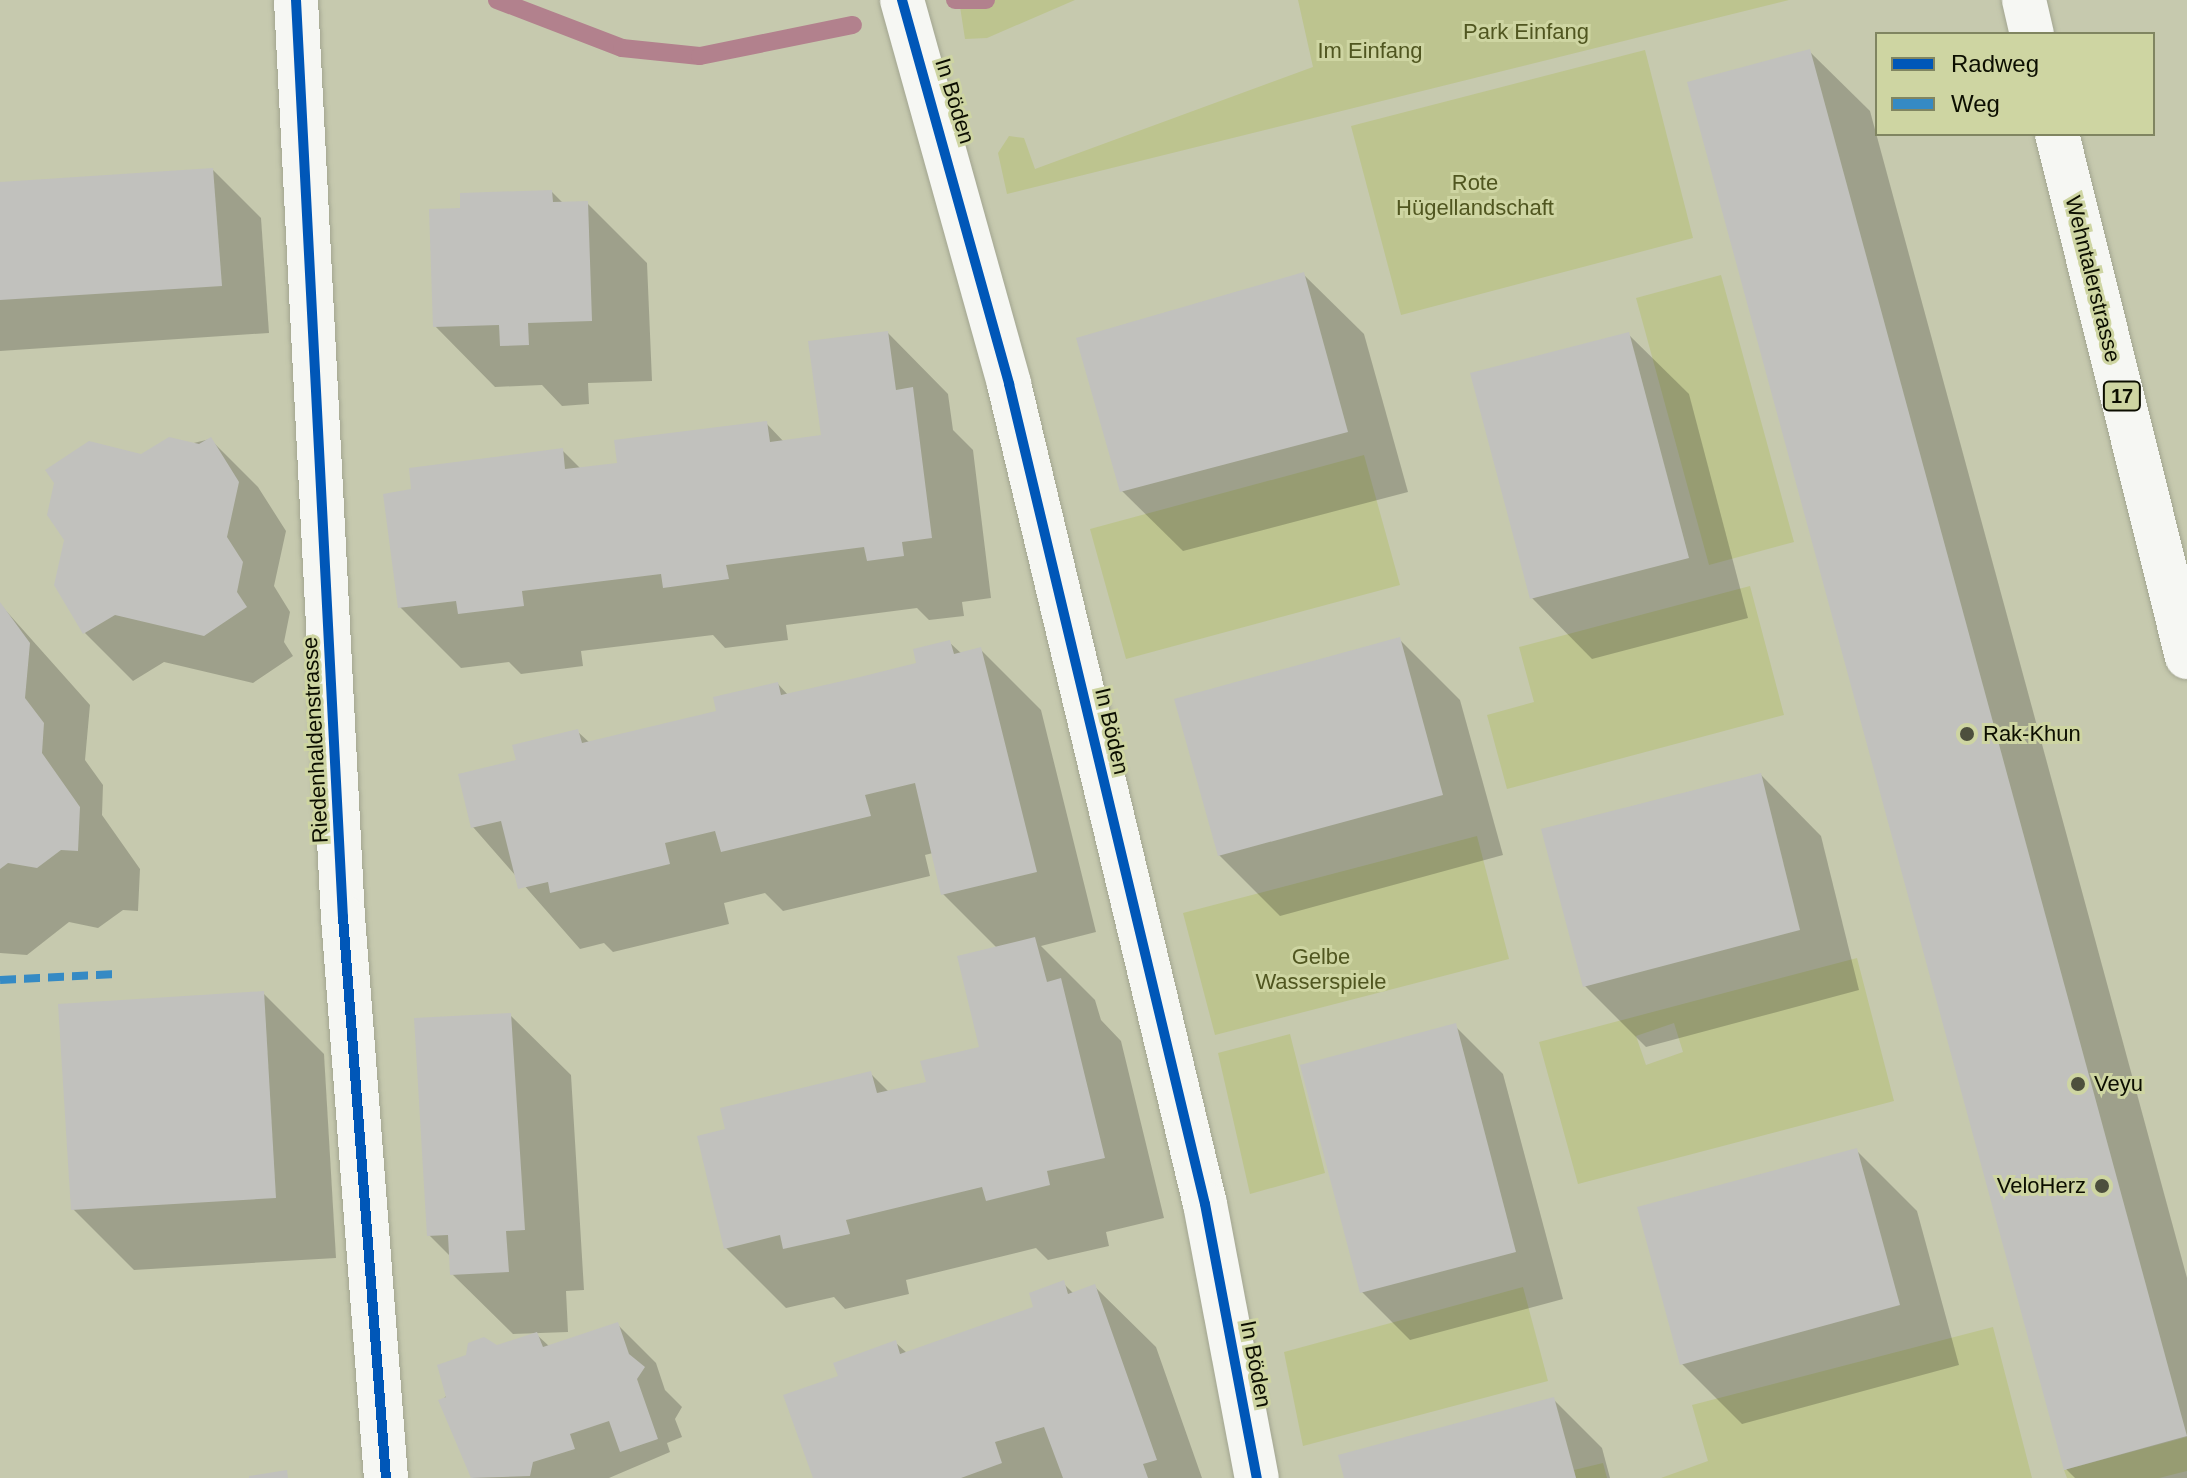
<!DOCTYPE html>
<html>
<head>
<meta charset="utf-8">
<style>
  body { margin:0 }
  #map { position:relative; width:2187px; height:1478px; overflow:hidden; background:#c6c9ae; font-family:Arial,sans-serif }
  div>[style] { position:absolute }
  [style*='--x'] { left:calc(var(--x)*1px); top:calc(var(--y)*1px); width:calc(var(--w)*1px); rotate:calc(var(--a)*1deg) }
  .green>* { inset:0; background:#bdc48f }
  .shadow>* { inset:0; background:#0003 }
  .stream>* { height:18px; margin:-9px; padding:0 9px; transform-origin:9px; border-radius:9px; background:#b2818d }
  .building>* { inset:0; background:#c1c1bd }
  .roads { filter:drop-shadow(0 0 2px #a2a590) drop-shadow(0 0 2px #a2a590) }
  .minor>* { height:44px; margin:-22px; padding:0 22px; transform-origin:22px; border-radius:22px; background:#f6f7f3 }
  .major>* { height:44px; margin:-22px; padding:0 22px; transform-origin:22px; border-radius:22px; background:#f6f7f3 }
  .quiet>* { height:8px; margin-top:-4px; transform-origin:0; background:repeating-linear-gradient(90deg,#358ac4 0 16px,transparent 0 24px) }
  .cycleway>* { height:10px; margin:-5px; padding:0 5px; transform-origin:5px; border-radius:5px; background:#0057b8 }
  .dots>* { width:22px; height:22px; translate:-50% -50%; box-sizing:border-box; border:4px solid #ced5a2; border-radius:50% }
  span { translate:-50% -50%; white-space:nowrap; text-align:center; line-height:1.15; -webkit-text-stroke:6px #ced5a2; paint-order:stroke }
  .shield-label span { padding:2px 6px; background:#ced5a2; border:2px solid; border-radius:6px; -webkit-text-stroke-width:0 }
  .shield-label { font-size:20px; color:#0c0e00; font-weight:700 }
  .park-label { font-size:22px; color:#505620 }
  .street-label { font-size:22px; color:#0c0e00 }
  .poi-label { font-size:22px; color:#0c0e00 }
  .left { translate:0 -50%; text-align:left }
  .right { translate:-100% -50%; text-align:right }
  .legend { position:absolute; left:1875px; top:32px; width:280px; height:104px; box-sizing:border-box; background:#ced5a2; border:2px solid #808561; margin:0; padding:10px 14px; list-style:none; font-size:24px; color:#0c0e00 }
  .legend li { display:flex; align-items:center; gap:16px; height:40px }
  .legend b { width:40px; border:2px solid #808561 }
</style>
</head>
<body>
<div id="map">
  <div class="green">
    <i style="clip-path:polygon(959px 0,1075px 0,987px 38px,965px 39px)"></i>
    <i style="clip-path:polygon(1298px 0,1789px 0,1007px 194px,998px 153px,1009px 136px,1024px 138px,1035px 169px,1313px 67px)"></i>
    <i style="clip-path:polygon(1645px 50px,1693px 238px,1401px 315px,1351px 126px)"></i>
    <i style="clip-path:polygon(1721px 275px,1794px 542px,1709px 565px,1636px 298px)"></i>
    <i style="clip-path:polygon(1364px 455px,1400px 585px,1126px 659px,1090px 529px)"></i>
    <i style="clip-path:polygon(1750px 586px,1784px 715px,1507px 789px,1487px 715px,1534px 702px,1519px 647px)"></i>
    <i style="clip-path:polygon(1477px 836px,1509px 959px,1215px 1035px,1183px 913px)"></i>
    <i style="clip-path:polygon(evenodd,1857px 958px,1894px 1101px,1578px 1184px,1539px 1042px,1857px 958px,1674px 1023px,1683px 1052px,1646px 1065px,1636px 1036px,1674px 1023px)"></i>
    <i style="clip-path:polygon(1290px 1034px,1325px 1173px,1250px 1194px,1218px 1053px)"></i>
    <i style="clip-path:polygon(1523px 1287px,1548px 1381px,1303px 1446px,1284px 1352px)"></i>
    <i style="clip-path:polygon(1993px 1327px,2032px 1478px,1661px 1478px,1708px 1461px,1692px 1405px)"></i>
    <i style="clip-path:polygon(2187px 1437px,2187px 1471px,2159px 1478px,2067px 1478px,2064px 1470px)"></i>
    <i style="clip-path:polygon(1603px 1463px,1607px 1478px,1576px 1478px,1574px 1470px)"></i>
  </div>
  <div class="shadow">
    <i style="clip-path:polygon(1809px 51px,1870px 111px,2187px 1278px,2187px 1478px,2075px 1478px,2066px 1469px)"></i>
    <i style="clip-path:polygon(213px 170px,261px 218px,269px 333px,0 351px,0 184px)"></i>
    <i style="clip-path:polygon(552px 192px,564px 204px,587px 203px,647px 263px,652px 381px,588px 383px,589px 404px,562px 406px,542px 385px,495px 387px,435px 326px,462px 210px)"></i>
    <i style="clip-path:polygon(1303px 274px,1364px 334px,1408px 492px,1183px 551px,1122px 491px)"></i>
    <i style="clip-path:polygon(888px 333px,948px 394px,953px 430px,973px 450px,991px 598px,962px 602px,964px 616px,929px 620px,917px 608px,786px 625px,788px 640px,725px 648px,713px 635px,581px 651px,583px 666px,521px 674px,509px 662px,461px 668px,400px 607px,414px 491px,562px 450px,581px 469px,619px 464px,766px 423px,784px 442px,823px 437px)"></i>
    <i style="clip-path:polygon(1628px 334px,1689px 394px,1748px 618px,1592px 659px,1532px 598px)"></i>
    <i style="clip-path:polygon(210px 439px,258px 487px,286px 531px,274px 586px,290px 612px,284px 642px,293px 656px,253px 683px,164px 662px,133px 681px,85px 633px,141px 456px)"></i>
    <i style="clip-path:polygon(0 604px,90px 705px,85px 760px,103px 785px,102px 815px,140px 869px,138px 911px,123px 910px,98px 928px,69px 922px,27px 955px,0 953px)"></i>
    <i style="clip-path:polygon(1399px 639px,1460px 700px,1503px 855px,1280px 916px,1219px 855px)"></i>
    <i style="clip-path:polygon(949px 642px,962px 654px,981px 650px,1041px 710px,1096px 932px,1041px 946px,1095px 1000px,1101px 1020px,1121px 1041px,1164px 1218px,1106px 1232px,1109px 1246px,1048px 1260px,1036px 1248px,906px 1280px,909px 1294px,845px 1309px,834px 1297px,786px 1308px,726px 1248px,727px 1131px,871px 1074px,889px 1092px,928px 1083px,981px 1048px,997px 948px,943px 894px,933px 853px,925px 855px,930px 876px,783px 911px,765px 893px,724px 903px,729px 924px,613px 952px,604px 943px,580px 949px,473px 827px,518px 761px,577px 731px,590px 743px,718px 712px,778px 684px,789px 696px,918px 664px)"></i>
    <i style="clip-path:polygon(1761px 775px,1821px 836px,1859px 990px,1646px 1047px,1585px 986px)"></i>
    <i style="clip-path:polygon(263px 993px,324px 1054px,336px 1258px,134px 1270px,73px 1209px)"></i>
    <i style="clip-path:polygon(510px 1015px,571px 1075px,584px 1290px,566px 1291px,568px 1332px,513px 1334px,452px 1274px,451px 1257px,429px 1235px)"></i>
    <i style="clip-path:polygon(1455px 1026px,1503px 1074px,1563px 1299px,1410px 1340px,1362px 1292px)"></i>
    <i style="clip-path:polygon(1856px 1150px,1917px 1211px,1959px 1365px,1742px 1424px,1682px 1364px)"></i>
    <i style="clip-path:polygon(1063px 1283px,1074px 1294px,1095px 1287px,1156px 1347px,1202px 1478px,815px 1478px,841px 1377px,896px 1343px,907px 1353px,1036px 1308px)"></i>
    <i style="clip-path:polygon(617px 1324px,656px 1363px,665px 1390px,682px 1407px,675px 1419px,682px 1437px,667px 1443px,670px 1452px,609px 1478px,473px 1478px,441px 1401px,497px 1347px,536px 1334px,550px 1347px)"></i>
    <i style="clip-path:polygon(1554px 1400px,1602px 1448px,1610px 1478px,1346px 1478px)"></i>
  </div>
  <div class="stream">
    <i style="--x:497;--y:0;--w:134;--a:21"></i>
    <i style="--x:622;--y:48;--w:78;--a:5.9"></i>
    <i style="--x:700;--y:56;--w:156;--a:-11.5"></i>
    <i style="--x:955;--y:0;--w:31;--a:0"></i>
  </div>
  <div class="building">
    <i style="clip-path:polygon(1810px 49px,2187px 1436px,2064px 1470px,1687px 82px)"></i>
    <i style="clip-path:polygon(213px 168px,222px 286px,0 300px,0 182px)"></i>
    <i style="clip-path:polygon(552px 190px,553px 202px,588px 201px,592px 321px,528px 323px,529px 345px,500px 346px,499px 325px,433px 327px,429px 209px,460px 208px,460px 193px)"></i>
    <i style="clip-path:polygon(1304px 272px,1348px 432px,1120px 492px,1076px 338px)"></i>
    <i style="clip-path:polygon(888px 331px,896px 390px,913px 387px,932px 538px,902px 542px,904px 556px,867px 561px,864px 547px,726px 565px,729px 579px,663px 588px,661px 574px,522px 591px,524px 606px,458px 614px,456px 601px,398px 608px,383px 494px,411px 489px,409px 468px,563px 448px,565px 469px,617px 463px,614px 440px,767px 421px,770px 442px,821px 435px,808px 341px)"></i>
    <i style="clip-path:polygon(1629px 332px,1689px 558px,1530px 599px,1470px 373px)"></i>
    <i style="clip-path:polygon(169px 437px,199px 444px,211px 437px,239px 482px,227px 537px,243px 562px,237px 592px,247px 607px,204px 636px,115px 615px,83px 634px,54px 585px,64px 540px,47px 515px,54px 483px,45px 470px,89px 441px,141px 454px)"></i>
    <i style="clip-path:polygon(0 602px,30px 643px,25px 698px,44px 723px,42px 753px,80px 807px,78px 851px,61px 850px,37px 868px,8px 863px,0 869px)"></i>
    <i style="clip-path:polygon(1400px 637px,1443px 795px,1218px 856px,1174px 699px)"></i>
    <i style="clip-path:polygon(950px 640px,954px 654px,981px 647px,1037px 872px,941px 895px,915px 783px,865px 795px,871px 816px,721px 852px,715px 831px,665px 843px,670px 864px,550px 893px,548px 882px,518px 889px,501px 821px,471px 828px,458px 774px,516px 760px,512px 745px,578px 729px,582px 743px,716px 711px,713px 697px,778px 682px,781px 695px,860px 677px,916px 663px,913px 649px)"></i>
    <i style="clip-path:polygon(1761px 773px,1800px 930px,1583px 987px,1541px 829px)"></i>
    <i style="clip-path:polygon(1035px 937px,1047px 982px,1061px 978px,1105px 1158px,1047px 1171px,1050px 1185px,986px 1201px,982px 1187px,846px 1220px,850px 1234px,783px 1249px,780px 1235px,724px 1249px,697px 1136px,725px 1129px,720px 1108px,871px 1071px,877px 1093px,926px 1082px,920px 1061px,979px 1047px,957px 956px)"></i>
    <i style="clip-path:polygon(264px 991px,276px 1198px,71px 1210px,58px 1004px)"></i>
    <i style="clip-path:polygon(511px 1013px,525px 1230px,506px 1231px,509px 1272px,450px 1275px,448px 1235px,427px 1236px,414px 1018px)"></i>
    <i style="clip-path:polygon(1456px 1023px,1516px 1252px,1360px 1293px,1300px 1065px)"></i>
    <i style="clip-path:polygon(1857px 1148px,1900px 1305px,1680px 1365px,1637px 1207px)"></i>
    <i style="clip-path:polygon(1064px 1280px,1068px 1294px,1095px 1284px,1157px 1460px,1143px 1464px,1148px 1478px,1063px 1478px,1044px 1427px,995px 1442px,1002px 1463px,961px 1478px,813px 1478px,783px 1395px,838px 1376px,833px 1363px,896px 1340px,900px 1354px,1033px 1307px,1029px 1293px)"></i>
    <i style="clip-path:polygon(618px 1322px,629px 1354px,645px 1367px,637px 1379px,658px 1439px,620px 1452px,609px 1421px,570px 1434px,575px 1449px,533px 1462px,530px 1476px,471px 1478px,438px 1400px,446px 1397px,437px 1365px,466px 1355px,468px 1343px,484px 1337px,497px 1345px,537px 1332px,543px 1347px)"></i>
    <i style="clip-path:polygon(1554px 1397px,1576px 1478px,1344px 1478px,1338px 1455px)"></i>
    <i style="clip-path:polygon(287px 1470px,288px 1478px,249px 1478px,249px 1476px)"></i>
  </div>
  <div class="roads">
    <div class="minor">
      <i style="--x:296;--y:0;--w:918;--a:87.07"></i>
      <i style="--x:343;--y:917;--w:563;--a:85.62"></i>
      <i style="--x:902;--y:0;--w:399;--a:74.4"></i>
      <i style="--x:1009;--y:384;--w:843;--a:76.56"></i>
      <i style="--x:1205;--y:1204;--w:279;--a:79.3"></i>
    </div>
    <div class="major">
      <i style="--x:2024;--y:0;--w:35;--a:77"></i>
      <i style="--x:2057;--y:134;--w:539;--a:76.04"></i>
    </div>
  </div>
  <div class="quiet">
    <i style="--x:0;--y:980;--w:116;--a:-3"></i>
  </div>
  <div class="cycleway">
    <i style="--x:296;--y:0;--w:918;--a:87.07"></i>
    <i style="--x:343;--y:917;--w:563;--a:85.62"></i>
    <i style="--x:902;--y:0;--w:399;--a:74.4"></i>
    <i style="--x:1009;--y:384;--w:843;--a:76.56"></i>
    <i style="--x:1205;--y:1204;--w:279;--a:79.3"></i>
  </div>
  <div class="dots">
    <i style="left:1967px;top:734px;background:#4d4f3d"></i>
    <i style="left:2078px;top:1084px;background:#4d4f3d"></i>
    <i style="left:2102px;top:1186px;background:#4d4f3d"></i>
  </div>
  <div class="shield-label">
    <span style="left:2122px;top:396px">17</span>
  </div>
  <div class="park-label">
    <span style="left:1526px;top:32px">Park Einfang</span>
    <span style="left:1370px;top:51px">Im Einfang</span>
    <span style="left:1475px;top:195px">Rote<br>Hügellandschaft</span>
    <span style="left:1321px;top:969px">Gelbe<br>Wasserspiele</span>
  </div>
  <div class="street-label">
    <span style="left:955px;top:101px;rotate:73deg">In Böden</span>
    <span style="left:2093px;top:279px;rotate:76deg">Wehntalerstrasse</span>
    <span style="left:1112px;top:731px;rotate:77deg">In Böden</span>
    <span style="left:315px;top:740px;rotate:-93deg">Riedenhaldenstrasse</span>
    <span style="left:1256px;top:1364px;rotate:79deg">In Böden</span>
  </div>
  <div class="poi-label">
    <span class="left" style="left:1983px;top:734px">Rak-Khun</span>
    <span class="left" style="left:2094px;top:1084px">Veyu</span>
    <span class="right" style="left:2086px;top:1186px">VeloHerz</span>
  </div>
  <ul class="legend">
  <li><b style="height:10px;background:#0057b8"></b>Radweg</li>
  <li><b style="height:10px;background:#358ac4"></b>Weg</li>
  </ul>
</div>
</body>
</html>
